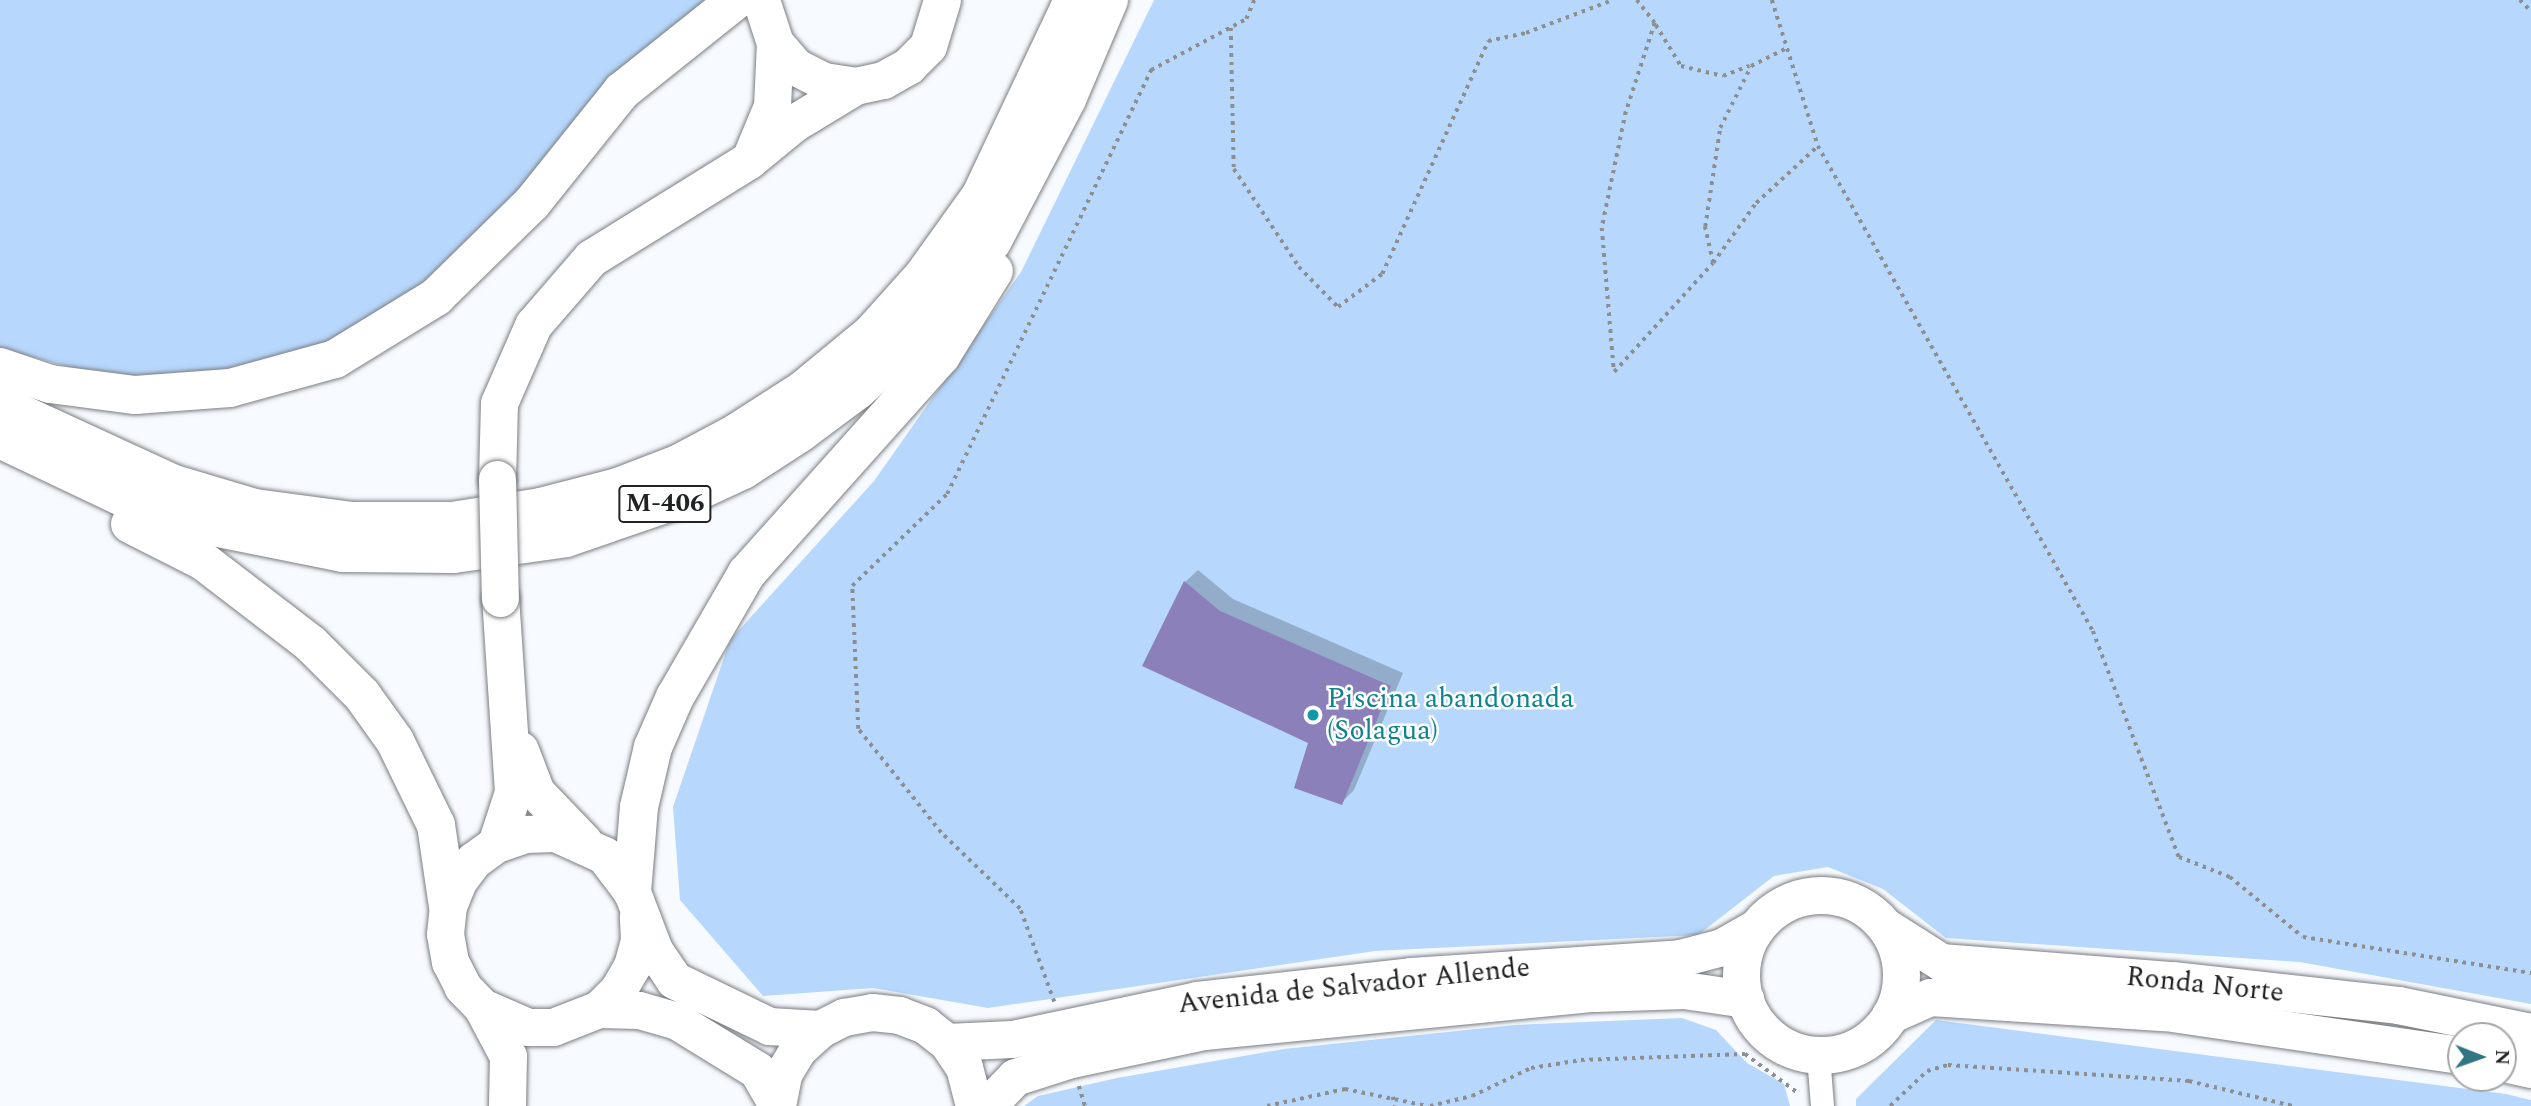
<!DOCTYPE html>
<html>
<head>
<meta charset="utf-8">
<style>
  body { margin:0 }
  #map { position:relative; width:2531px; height:1106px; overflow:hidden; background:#f7fbff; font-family:Spectral,serif }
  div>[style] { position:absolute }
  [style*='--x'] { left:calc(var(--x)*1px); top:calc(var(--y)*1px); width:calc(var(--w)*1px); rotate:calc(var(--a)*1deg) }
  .green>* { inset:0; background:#b8d7fc }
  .shadow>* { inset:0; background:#0003 }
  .building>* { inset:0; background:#8c80bb }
  .path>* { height:3.5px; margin-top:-1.75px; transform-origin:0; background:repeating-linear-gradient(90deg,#8c8f91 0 3.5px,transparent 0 8.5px) }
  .roads { filter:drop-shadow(0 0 2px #7a7d81) drop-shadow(0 0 2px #7a7d81) }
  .street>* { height:23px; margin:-11.5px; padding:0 11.5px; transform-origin:11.5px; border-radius:11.5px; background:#fff }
  .primary>* { height:37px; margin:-18.5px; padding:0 18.5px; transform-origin:18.5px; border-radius:18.5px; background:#fff }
  .primary>.ring { margin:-18.5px; padding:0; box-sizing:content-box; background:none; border:37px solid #fff; border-radius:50% }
  .highway>* { height:38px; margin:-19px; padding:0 19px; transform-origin:19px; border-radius:19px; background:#fff }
  .bridges { filter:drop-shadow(0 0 2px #7a7d81) drop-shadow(0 0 2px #7a7d81) }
  .primary-bridge>* { height:37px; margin:-18.5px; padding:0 18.5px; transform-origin:18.5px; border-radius:18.5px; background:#fff }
  .dots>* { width:19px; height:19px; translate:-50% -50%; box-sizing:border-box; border:4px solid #fff; border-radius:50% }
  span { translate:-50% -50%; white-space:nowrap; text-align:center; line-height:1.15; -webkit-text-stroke:5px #fff; paint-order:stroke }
  .shield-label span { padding:2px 5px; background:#fff; border:2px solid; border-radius:5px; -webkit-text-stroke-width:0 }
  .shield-label { font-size:26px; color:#212223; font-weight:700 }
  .culture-label { font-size:28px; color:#0d838f }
  .left { translate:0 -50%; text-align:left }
  .street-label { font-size:28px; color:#212223 }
  .north { position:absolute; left:2447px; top:1022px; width:70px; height:70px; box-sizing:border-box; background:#fff; border:2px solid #a6a7a7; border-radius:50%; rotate:91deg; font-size:19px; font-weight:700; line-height:28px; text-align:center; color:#212223 }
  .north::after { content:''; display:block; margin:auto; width:24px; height:32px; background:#307683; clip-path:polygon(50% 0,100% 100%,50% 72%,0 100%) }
</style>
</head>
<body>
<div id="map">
  <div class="green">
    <i style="clip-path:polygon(0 0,721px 0,458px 263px,383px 322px,245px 374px,127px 383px,0 348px)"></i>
    <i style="clip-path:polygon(1154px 0,2531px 0,2531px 1004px,2300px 962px,1946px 938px,1883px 889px,1828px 867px,1774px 876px,1698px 935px,1375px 951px,988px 1008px,873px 988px,763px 996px,680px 900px,673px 807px,730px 640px,874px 481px,1021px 272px)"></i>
    <i style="clip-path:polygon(1682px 1018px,1716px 1030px,1747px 1063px,1784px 1084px,1790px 1106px,1024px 1106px,1038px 1096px,1117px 1078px,1284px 1049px,1515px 1025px)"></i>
    <i style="clip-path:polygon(1936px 1020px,2506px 1094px,2531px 1100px,2531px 1106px,1856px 1106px,1856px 1099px)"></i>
  </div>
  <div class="shadow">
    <i style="clip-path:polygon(1198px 570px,1233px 599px,1403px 673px,1354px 790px,1341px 803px,1310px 742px,1185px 582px)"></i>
  </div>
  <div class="building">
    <i style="clip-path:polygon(1184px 581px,1220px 611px,1391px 686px,1342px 805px,1294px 788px,1308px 743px,1142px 666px)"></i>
  </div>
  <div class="path">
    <i style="--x:1637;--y:0;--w:29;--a:52"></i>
    <i style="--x:1655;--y:23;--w:94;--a:108"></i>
    <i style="--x:1626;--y:112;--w:118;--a:101.7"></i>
    <i style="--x:1602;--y:228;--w:144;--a:85.2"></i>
    <i style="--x:1614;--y:372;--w:147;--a:-47.8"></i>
    <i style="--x:1713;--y:263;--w:74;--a:-54.4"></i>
    <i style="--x:1756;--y:203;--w:84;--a:-42.6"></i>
    <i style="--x:1772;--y:0;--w:153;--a:72.5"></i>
    <i style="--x:1818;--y:146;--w:558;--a:60.45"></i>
    <i style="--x:2093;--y:631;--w:242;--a:69.2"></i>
    <i style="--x:2179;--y:857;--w:55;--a:21.4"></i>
    <i style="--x:2230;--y:877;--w:94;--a:39.4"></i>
    <i style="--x:2303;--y:937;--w:231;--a:9"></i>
    <i style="--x:2520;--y:0;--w:16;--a:45"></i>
    <i style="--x:1656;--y:25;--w:48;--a:58.6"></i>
    <i style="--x:1681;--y:66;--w:43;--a:13.4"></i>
    <i style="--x:1723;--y:76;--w:28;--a:-21"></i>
    <i style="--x:1231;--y:28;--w:141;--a:88.8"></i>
    <i style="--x:1234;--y:169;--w:118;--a:56.4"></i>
    <i style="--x:1299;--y:267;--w:56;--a:45.7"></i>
    <i style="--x:1338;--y:307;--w:55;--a:-36.9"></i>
    <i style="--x:1382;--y:274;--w:256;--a:-65.5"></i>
    <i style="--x:1488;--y:41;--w:39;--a:-12"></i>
    <i style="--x:1526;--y:33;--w:93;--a:-20.8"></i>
    <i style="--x:1713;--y:263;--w:37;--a:-103"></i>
    <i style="--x:1705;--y:227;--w:100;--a:-81.4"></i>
    <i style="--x:1720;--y:128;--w:69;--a:-63.4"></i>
    <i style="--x:1751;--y:66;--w:40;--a:-26.6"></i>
    <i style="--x:1054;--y:1002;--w:99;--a:-110.1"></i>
    <i style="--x:1020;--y:909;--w:110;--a:-136.1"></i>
    <i style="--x:941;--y:833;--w:133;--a:-128.6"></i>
    <i style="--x:858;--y:729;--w:143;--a:-92.4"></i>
    <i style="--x:852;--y:586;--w:132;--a:-44.1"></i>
    <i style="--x:947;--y:494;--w:471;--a:-64.3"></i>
    <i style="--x:1151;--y:70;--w:108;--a:-28.2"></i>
    <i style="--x:1246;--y:19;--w:21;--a:-67"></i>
    <i style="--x:1079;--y:1086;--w:21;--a:73"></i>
    <i style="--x:1393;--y:1097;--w:9;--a:77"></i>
    <i style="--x:1267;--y:1106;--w:80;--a:-12.3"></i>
    <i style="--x:1345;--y:1089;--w:85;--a:11.6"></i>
    <i style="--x:1430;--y:1106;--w:43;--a:-13.4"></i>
    <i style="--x:1472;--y:1096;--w:65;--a:-25.4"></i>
    <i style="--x:1531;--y:1068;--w:51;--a:-9.1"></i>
    <i style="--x:1581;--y:1060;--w:164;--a:-2.1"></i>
    <i style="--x:1745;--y:1054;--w:66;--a:36.3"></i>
    <i style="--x:1890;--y:1106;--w:51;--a:-43.4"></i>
    <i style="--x:1927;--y:1071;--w:22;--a:-16"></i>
    <i style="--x:1948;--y:1065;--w:242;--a:3.8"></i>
    <i style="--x:2189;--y:1081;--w:107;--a:13.5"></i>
  </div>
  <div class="roads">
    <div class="street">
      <i style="--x:1818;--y:1055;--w:51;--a:85.5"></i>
    </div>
    <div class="primary">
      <i style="--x:761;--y:0;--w:45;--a:72"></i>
      <i style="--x:775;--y:43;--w:32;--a:49"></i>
      <i style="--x:796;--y:67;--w:31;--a:27"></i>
      <i style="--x:824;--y:81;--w:31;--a:9"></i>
      <i style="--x:855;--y:86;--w:29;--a:-12"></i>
      <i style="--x:883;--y:80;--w:29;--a:-29"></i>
      <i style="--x:908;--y:66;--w:28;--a:-45"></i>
      <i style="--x:928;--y:46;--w:48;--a:-73.1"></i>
      <i style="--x:752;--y:154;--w:52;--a:-67.4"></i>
      <i style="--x:772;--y:106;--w:63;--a:-87.3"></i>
      <i style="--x:497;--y:479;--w:76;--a:-88.5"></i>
      <i style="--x:499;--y:403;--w:85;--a:-66.4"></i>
      <i style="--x:533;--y:325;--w:89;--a:-49.1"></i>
      <i style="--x:591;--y:258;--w:186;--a:-31.8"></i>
      <i style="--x:749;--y:160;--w:58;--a:-39.4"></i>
      <i style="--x:794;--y:123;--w:71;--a:-31.2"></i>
      <i style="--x:520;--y:750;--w:45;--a:69.1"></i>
      <i style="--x:536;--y:792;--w:69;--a:46.2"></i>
      <i style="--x:496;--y:844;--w:55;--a:-71.9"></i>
      <i style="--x:513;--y:792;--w:194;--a:-93.8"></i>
      <i class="ring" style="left:1741px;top:895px;width:123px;height:123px"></i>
      <i style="--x:1886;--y:927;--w:65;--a:32.5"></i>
      <i style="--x:1941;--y:962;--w:232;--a:4.5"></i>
      <i style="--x:2172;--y:980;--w:227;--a:6.3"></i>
      <i style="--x:2398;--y:1005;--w:136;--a:11.5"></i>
      <i style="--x:482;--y:1007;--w:50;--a:23.5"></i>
      <i style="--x:528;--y:1027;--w:25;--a:0"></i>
      <i style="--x:553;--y:1027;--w:49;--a:-21.4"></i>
      <i style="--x:599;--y:1009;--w:27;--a:-45"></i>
      <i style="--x:618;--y:990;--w:28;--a:-60"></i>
      <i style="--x:632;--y:966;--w:28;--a:-75"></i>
      <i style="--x:639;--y:939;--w:22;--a:-93"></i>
      <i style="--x:599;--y:1009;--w:40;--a:1.4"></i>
      <i style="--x:639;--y:1010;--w:40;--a:16"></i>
      <i style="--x:677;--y:1021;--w:94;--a:31.5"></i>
      <i style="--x:757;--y:1070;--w:38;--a:60"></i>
      <i style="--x:1890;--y:1015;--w:44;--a:-24.2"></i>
      <i style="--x:1930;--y:997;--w:235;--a:3.7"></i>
      <i style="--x:2165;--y:1012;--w:299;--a:8.3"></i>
      <i style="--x:947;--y:1042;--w:65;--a:-2.6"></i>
      <i style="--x:1012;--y:1039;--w:189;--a:-11.9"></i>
      <i style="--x:1197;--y:1000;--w:215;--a:-6.4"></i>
      <i style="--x:1411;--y:976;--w:270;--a:-3.8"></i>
      <i style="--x:1680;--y:958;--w:43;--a:-14.7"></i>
      <i style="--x:1722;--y:947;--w:40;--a:-29.7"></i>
      <i style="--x:2503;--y:1063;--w:29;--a:12"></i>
      <i style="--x:507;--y:1106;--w:50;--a:-88.9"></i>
      <i style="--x:508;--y:1056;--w:55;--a:-118"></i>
      <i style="--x:482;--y:1007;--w:28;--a:-134"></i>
      <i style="--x:463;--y:987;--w:28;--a:-117"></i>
      <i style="--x:450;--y:962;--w:28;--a:-100"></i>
      <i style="--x:445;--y:934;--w:28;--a:-84"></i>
      <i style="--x:448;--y:906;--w:27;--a:-68"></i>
      <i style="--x:458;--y:881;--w:26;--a:-53"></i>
      <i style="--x:474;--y:860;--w:27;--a:-36"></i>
      <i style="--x:496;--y:844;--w:31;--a:-19"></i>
      <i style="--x:525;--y:834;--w:30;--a:-2"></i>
      <i style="--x:555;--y:833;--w:54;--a:24.2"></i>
      <i style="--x:604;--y:855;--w:46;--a:52.9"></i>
      <i style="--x:632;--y:892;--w:62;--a:69.2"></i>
      <i style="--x:654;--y:950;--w:36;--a:56"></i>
      <i style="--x:674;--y:980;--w:106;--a:25.8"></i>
      <i style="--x:769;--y:1026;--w:51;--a:3.4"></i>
      <i style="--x:777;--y:1106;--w:33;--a:-79"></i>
      <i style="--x:783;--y:1074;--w:29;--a:-59"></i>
      <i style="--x:798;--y:1049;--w:30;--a:-42"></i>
      <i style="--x:820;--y:1029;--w:27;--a:-27"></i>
      <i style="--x:844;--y:1017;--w:28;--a:-10"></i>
      <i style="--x:872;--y:1012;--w:27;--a:6"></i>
      <i style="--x:899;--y:1015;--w:28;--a:21"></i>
      <i style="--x:925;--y:1025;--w:28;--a:38"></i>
      <i style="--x:947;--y:1042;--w:30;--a:56"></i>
      <i style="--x:964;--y:1067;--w:40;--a:75.6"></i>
      <i style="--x:987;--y:1106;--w:40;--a:-46"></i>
      <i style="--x:1015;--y:1077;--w:59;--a:-17.8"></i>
      <i style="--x:1071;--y:1059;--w:136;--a:-11.9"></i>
      <i style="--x:1204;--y:1031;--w:393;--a:-5.6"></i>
      <i style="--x:1595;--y:993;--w:89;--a:-1.9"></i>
      <i style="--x:1684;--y:990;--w:62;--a:8.4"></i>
    </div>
    <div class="highway">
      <i style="--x:0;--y:367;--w:53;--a:18.8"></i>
      <i style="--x:50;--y:384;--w:86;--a:7.4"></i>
      <i style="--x:135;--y:395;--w:95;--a:-4.2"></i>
      <i style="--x:230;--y:388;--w:109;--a:-15.4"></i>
      <i style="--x:335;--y:359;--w:119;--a:-31.5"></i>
      <i style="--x:436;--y:297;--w:134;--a:-44.4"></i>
      <i style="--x:532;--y:203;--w:144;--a:-51.2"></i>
      <i style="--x:622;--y:91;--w:146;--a:-38.6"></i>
      <i style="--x:0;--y:404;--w:192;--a:24.7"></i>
      <i style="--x:174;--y:484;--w:84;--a:16.5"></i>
      <i style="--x:255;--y:508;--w:98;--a:7.6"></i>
      <i style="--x:352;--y:521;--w:100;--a:0"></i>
      <i style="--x:452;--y:521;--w:90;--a:-8.9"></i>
      <i style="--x:541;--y:507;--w:80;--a:-14.6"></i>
      <i style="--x:618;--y:487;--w:64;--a:-21"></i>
      <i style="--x:678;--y:464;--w:66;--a:-28.1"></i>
      <i style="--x:736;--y:433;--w:80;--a:-32.7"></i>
      <i style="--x:803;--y:390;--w:89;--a:-39.6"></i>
      <i style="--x:872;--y:333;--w:76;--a:-48.2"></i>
      <i style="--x:923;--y:276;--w:100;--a:-54.4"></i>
      <i style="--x:981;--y:195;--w:216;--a:-64.7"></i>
      <i style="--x:0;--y:439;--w:182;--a:25.4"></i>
      <i style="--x:164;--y:517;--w:182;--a:11.4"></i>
      <i style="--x:342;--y:553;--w:112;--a:0.5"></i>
      <i style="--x:454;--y:554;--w:113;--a:-8.1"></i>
      <i style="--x:566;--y:538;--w:126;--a:-19"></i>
      <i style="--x:685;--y:497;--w:64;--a:-25"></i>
      <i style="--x:743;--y:470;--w:68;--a:-33"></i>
      <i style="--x:800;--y:433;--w:72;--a:-36.6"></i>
      <i style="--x:858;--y:390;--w:69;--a:-43.2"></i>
      <i style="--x:908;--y:343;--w:131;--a:-50.3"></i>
      <i style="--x:992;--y:242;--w:161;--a:-62.3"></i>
      <i style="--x:1067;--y:99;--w:108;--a:-67"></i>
      <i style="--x:130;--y:524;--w:82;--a:26.9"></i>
      <i style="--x:203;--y:561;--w:136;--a:37.5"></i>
      <i style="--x:311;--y:644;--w:72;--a:45"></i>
      <i style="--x:362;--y:695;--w:57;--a:54.3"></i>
      <i style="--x:395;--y:741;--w:93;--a:64"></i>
      <i style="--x:436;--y:825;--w:82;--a:81.6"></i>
      <i style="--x:632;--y:892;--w:85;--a:-85.3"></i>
      <i style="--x:639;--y:807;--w:62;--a:-76.9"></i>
      <i style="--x:653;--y:747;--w:55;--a:-66.3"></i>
      <i style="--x:675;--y:697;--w:143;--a:-59.9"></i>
      <i style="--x:747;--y:573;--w:291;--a:-48.2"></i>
      <i style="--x:941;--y:356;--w:100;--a:-58.1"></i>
    </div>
  </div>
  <div class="bridges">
    <div class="primary-bridge">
      <i style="--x:497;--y:479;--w:119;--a:88.6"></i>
    </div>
  </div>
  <div class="dots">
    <i style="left:1313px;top:715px;background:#0f9aa8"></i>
  </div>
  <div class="shield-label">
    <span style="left:665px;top:504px">M-406</span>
  </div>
  <div class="culture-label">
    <span class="left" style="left:1327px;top:715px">Piscina abandonada<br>(Solagua)</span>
  </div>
  <div class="street-label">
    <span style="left:2205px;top:985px;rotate:6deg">Ronda Norte</span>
    <span style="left:1354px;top:986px;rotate:-6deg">Avenida de Salvador Allende</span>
  </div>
  <div class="north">N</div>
</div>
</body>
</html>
